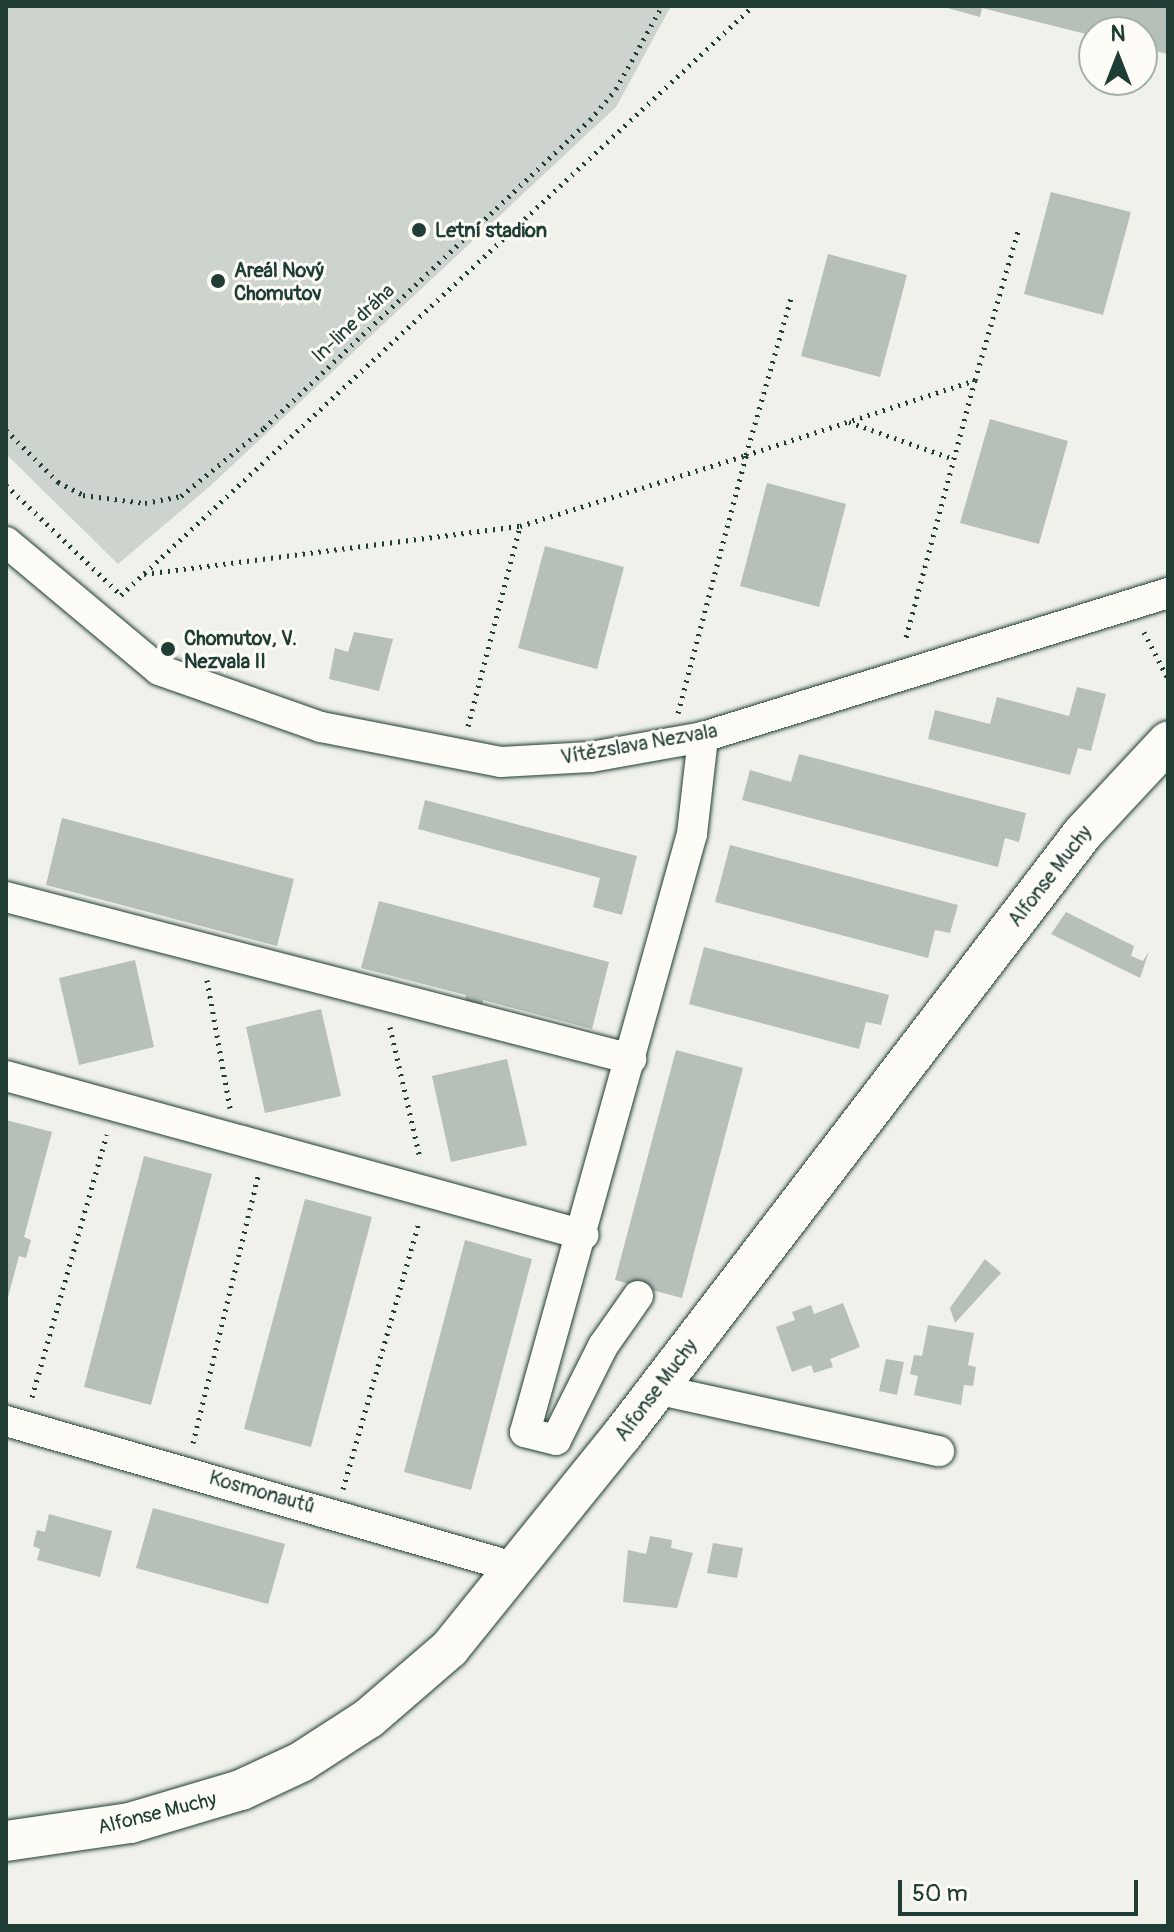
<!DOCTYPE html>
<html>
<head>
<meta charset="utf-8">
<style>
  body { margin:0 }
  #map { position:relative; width:1174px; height:1932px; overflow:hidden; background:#f0f1eb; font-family:Pangolin,sans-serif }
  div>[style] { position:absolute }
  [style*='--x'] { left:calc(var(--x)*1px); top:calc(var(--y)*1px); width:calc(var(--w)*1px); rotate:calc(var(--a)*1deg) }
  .green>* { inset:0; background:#cdd3cd }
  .building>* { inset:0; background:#b6bfb8 }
  .path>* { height:5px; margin-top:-2.5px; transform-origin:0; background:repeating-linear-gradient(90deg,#1f3d34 0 2px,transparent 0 8px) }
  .roads { filter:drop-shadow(0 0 2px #1f3d34) drop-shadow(0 0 2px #1f3d34) }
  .minor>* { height:30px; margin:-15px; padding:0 15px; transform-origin:15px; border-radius:15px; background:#fdfcf7 }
  .major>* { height:40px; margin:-20px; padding:0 20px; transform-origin:20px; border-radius:20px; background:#fdfcf7 }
  .dots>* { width:22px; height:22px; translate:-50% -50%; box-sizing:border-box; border:4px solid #fdfcf7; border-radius:50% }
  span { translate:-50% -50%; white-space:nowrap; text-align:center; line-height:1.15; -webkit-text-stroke:6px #fdfcf7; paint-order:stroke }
  .poi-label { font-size:20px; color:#1f3d34; font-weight:700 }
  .left { translate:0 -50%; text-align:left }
  .street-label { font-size:20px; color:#1f3d34 }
  .frame { position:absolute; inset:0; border:8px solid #1f3d34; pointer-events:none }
  .north { position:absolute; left:1078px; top:16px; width:80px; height:80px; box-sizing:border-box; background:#fdfcf7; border:2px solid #a4b0a9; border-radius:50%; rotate:0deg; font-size:22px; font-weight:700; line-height:32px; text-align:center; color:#1f3d34 }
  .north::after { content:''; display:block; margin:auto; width:28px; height:36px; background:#1f3d34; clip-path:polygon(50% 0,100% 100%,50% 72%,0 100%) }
  .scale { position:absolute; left:898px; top:1880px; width:240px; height:36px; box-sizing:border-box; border:4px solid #1f3d34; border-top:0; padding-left:10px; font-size:24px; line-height:28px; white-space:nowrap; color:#1f3d34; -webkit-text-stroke:6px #fdfcf7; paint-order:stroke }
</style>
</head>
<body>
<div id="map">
  <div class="green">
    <i style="clip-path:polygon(6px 6px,671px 6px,616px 107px,209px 487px,118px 564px,6px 454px)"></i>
  </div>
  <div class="building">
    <i style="clip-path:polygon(940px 6px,1168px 6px,1168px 54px,1142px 48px,1142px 32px,1094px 36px,982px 8px,980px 17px)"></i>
    <i style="clip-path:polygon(1051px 192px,1131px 212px,1103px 315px,1024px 294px)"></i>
    <i style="clip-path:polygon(828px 254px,907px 275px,880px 377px,801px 356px)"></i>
    <i style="clip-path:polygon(990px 419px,1068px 441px,1039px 544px,960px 523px)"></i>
    <i style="clip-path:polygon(767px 483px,846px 504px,819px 607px,740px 586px)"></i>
    <i style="clip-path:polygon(545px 546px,624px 567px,597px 669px,518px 648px)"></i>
    <i style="clip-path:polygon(354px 632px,393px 639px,379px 691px,329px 679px,335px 648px,348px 652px)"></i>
    <i style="clip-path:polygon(1077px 687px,1106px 694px,1091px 751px,1078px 748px,1070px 775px,928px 739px,935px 710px,990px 724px,997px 697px,1069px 716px)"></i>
    <i style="clip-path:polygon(799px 754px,1026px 813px,1019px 842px,1005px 838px,998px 867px,742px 800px,750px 770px,791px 782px)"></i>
    <i style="clip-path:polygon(425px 800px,637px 856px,622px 915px,593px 907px,600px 878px,418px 829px)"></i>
    <i style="clip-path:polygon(62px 818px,294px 879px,277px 946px,46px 885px)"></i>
    <i style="clip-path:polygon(730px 845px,958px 905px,950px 933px,935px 930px,928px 958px,715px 902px)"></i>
    <i style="clip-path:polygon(379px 901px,609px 962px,592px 1029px,483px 1000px,482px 1006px,465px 1001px,466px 995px,361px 968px)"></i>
    <i style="clip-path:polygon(1066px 912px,1134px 946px,1131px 956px,1143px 961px,1149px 951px,1140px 978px,1051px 934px)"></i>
    <i style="clip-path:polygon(704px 947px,889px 995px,881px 1025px,866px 1022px,859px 1049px,689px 1004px)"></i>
    <i style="clip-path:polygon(135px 960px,154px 1047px,79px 1065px,59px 978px)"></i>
    <i style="clip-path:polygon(321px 1009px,341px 1096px,265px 1113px,246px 1027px)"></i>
    <i style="clip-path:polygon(676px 1050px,743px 1068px,682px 1298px,615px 1280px)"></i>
    <i style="clip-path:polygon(507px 1059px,527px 1145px,451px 1162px,432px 1076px)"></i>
    <i style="clip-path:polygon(6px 1120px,52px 1132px,24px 1237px,31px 1240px,26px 1258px,19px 1256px,7px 1301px)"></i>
    <i style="clip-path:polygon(144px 1156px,212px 1174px,151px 1405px,84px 1387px)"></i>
    <i style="clip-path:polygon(305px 1199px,372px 1217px,311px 1447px,244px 1429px)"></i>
    <i style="clip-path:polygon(465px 1240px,532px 1259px,471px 1490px,404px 1472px)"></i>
    <i style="clip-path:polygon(985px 1259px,1001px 1273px,955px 1323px,950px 1308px)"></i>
    <i style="clip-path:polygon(843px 1303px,860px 1347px,830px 1359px,833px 1367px,814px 1373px,811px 1365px,792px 1372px,776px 1327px,795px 1320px,792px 1312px,811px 1305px,814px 1314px)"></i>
    <i style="clip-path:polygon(928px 1325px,974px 1333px,968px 1365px,976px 1367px,973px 1386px,964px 1385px,961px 1405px,914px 1395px,918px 1376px,910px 1374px,914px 1355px,922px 1356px)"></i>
    <i style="clip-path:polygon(886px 1359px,904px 1362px,897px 1395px,879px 1391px)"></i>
    <i style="clip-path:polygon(153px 1508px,285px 1544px,268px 1604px,136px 1568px)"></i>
    <i style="clip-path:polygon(49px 1514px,112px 1531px,100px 1577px,37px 1560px,40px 1549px,33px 1546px,37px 1530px,45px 1532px)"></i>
    <i style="clip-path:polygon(650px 1536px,672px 1540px,671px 1548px,693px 1553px,677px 1608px,623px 1602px,628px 1550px,646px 1554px)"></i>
    <i style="clip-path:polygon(713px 1543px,743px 1548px,737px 1578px,707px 1573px)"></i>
  </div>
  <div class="path">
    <i style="--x:975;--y:380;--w:155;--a:-73.9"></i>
    <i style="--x:849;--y:422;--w:111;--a:19.4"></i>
    <i style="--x:6;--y:430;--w:74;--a:45"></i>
    <i style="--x:58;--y:482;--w:28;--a:27"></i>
    <i style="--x:83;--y:495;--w:63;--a:7.4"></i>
    <i style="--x:145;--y:503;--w:37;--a:-11"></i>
    <i style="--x:181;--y:496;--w:107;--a:-39.3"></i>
    <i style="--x:264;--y:428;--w:448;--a:-43.4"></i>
    <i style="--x:590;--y:120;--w:40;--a:-50"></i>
    <i style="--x:616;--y:89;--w:95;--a:-61"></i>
    <i style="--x:6;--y:485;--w:159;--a:43.7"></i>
    <i style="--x:121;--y:595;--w:864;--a:-42.98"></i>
    <i style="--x:144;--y:574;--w:379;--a:-7.3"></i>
    <i style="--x:1144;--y:632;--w:53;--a:62.9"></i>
    <i style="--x:678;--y:713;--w:267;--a:-75.2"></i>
    <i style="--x:746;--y:455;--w:241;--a:-18.1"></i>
    <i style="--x:975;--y:380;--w:270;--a:105"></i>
    <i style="--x:468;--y:726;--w:207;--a:-75.4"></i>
    <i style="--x:520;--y:526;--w:237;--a:-17.4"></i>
    <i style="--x:746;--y:455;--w:163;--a:-74"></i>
    <i style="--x:207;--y:980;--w:130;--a:79.8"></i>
    <i style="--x:390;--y:1027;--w:134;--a:77.1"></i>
    <i style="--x:32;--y:1397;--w:273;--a:-74.1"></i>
    <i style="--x:193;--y:1443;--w:275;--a:-76.3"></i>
    <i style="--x:343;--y:1489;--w:278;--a:-74.1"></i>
  </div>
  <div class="roads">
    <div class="minor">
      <i style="--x:6;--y:542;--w:199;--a:39.9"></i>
      <i style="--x:159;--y:670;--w:172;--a:19.4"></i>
      <i style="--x:321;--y:727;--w:183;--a:11"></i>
      <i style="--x:501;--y:762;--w:90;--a:-3.2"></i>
      <i style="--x:591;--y:757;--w:114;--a:-10.1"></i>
      <i style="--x:703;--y:737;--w:487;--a:-17.2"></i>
      <i style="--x:6;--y:897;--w:646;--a:14.53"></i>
      <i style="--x:6;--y:1076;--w:599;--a:15.38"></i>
      <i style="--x:638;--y:1296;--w:61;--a:125"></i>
      <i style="--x:603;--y:1346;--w:105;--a:116.6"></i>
      <i style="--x:556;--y:1440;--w:32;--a:-166"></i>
      <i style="--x:525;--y:1432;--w:621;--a:-74.4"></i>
      <i style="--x:692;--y:834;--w:98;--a:-83.5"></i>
      <i style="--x:656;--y:1389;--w:290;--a:12.4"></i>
      <i style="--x:6;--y:1421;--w:532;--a:16.05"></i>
    </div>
    <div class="major">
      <i style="--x:6;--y:1841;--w:125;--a:-8.3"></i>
      <i style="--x:130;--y:1823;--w:116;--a:-16.6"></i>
      <i style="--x:241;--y:1790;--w:66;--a:-25"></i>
      <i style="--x:301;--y:1762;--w:81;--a:-32.9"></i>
      <i style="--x:369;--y:1718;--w:107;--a:-40.8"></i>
      <i style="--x:450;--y:1648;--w:274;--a:-51.1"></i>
      <i style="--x:622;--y:1435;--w:758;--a:-52.56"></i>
      <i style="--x:1083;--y:833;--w:125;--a:-47"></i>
    </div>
  </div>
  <div class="dots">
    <i style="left:419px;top:230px;background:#1f3d34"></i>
    <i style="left:218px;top:281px;background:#1f3d34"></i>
    <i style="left:168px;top:649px;background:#1f3d34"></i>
  </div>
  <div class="poi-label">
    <span class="left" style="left:435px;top:230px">Letní stadion</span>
    <span class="left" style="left:234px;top:282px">Areál Nový<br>Chomutov</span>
    <span class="left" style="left:184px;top:650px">Chomutov, V.<br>Nezvala II</span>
  </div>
  <div class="street-label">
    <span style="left:353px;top:323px;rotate:-43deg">In-line dráha</span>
    <span style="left:639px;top:744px;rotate:-10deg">Vítězslava Nezvala</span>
    <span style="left:1050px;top:876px;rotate:-52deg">Alfonse Muchy</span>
    <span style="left:656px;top:1390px;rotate:-53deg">Alfonse Muchy</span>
    <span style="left:262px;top:1492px;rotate:16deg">Kosmonautů</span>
    <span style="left:157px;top:1813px;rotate:-14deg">Alfonse Muchy</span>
  </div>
  <div class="frame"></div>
  <div class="north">N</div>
  <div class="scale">50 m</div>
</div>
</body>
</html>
